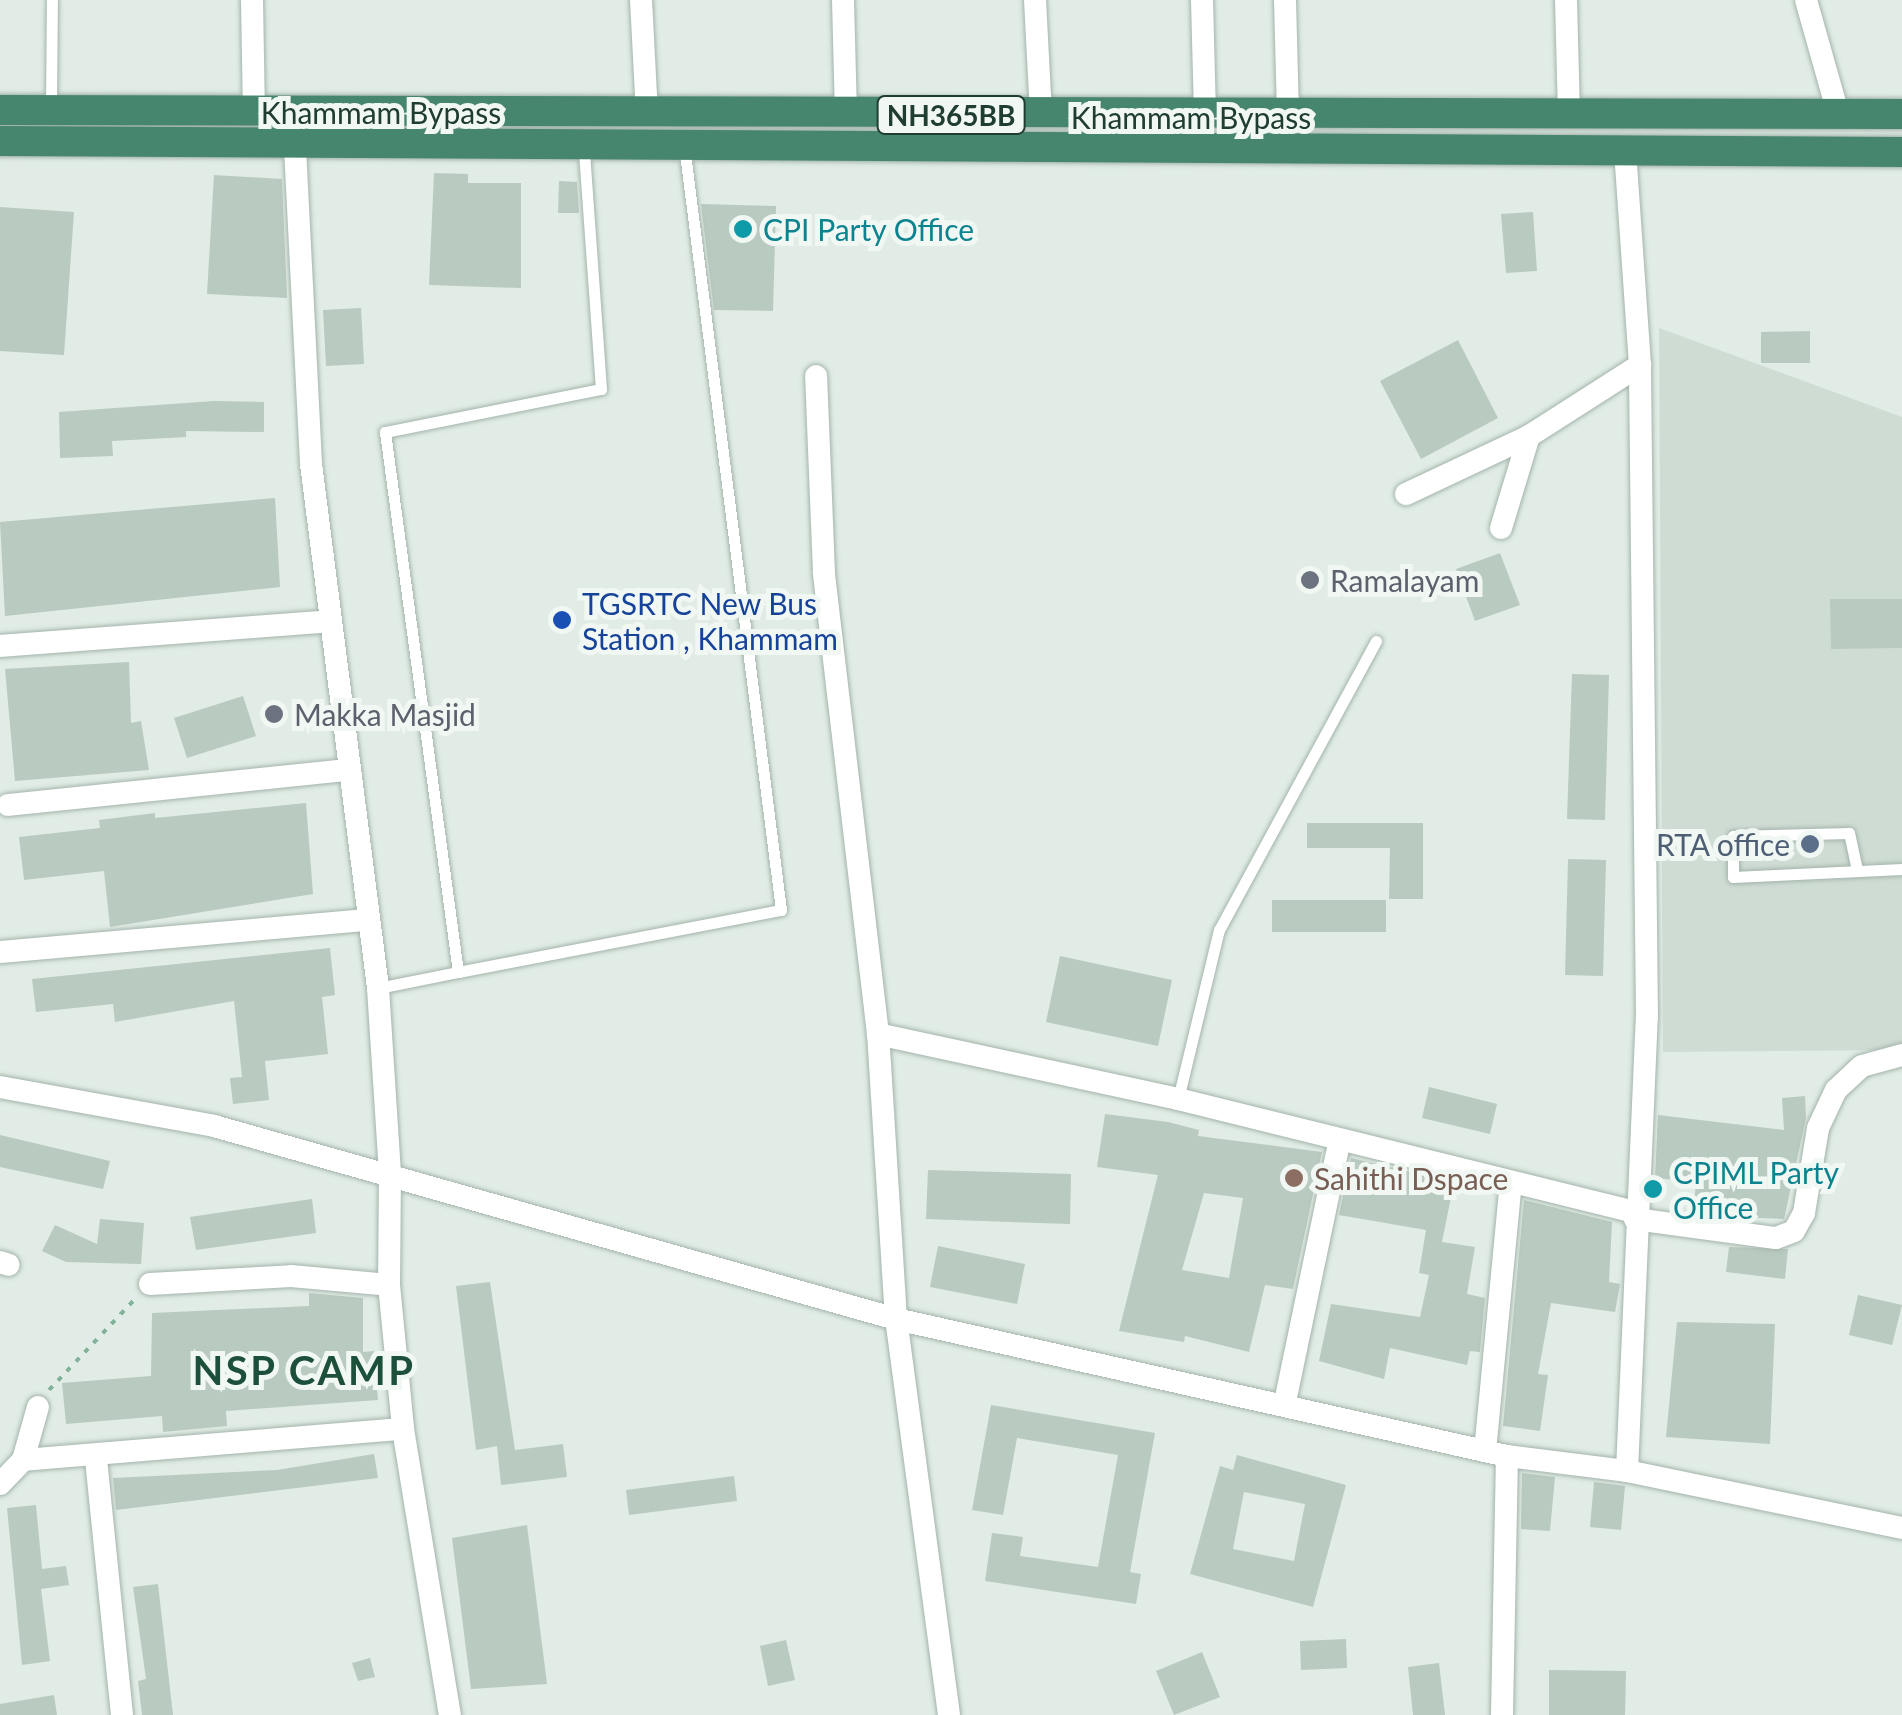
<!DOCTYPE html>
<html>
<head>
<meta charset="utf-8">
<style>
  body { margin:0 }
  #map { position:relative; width:1902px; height:1715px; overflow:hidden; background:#e0ece5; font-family:Lato,sans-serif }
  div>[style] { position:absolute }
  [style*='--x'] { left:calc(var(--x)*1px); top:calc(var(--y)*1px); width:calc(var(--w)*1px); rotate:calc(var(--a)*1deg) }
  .built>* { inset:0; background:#cfdcd4 }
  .building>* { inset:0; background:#b9cac0 }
  .path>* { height:4px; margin-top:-2px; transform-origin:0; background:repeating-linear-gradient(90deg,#80b199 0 5px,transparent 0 13px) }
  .roads { filter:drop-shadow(0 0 2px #a3b4ab) drop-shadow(0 0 2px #a3b4ab) }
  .service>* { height:11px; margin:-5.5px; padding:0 5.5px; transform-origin:5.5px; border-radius:5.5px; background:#fff }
  .minor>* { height:22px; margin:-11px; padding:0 11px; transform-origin:11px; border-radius:11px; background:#fff }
  .trunk>* { height:30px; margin:-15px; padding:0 15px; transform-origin:15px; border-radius:15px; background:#47866e }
  .dots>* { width:28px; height:28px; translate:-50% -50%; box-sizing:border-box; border:5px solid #f1f8f3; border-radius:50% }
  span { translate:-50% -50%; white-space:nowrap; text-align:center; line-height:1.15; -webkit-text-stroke:10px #f1f8f3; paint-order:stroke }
  .shield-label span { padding:2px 8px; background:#f1f8f3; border:2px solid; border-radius:8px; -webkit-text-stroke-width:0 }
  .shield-label { font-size:28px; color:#203d31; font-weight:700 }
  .street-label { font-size:30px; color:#203d31 }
  .culture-label { font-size:30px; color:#0d838f }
  .left { translate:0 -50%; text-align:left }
  .worship-label { font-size:30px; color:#5b616d }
  .transit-label { font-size:30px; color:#164399 }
  .service-label { font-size:30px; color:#4e5e75 }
  .right { translate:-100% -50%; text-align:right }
  .education-label { font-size:30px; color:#785e54 }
  .district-label { font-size:40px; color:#1c503b; font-weight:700; letter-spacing:2.5px }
</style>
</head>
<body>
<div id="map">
  <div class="built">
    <i style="clip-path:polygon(1659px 328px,1902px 417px,1902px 1050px,1663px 1052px)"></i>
  </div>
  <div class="building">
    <i style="clip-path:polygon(434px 173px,468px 174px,468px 183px,521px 183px,521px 288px,429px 285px)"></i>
    <i style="clip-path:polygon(214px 175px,282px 179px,287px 298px,207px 294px)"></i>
    <i style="clip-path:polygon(559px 181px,577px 182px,579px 213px,558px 213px)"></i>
    <i style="clip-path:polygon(701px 204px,776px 206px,773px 311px,714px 310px)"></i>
    <i style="clip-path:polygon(0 207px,74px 212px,64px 355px,0 351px)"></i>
    <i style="clip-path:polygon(1533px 212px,1537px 271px,1506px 273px,1501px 214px)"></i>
    <i style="clip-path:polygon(361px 308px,364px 364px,326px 366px,323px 310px)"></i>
    <i style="clip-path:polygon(1810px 331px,1810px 363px,1761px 363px,1761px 332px)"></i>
    <i style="clip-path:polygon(1458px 340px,1498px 418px,1421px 459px,1380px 381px)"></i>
    <i style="clip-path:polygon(214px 401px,264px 402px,264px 432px,186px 431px,186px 437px,112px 441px,113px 456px,60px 458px,59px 412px)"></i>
    <i style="clip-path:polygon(275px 498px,280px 587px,5px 616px,0 522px)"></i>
    <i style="clip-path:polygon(1500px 553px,1520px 605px,1475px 621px,1456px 569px)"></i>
    <i style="clip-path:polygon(1830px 599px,1902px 599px,1902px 648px,1831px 649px)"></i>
    <i style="clip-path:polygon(129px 662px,131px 723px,141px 721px,149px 770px,15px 781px,5px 669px)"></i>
    <i style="clip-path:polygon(1572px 674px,1609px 675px,1605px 820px,1567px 819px)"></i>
    <i style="clip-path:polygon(243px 696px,256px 736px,187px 758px,174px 718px)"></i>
    <i style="clip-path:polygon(306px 803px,313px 894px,110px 927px,104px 871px,24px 880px,19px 837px,100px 828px,99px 820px,155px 813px,155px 818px)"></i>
    <i style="clip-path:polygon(1307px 823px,1423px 823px,1423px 899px,1389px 899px,1390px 848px,1307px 848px)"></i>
    <i style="clip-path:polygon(1568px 859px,1606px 860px,1603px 976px,1565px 975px)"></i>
    <i style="clip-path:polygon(1272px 900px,1386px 900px,1386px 932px,1272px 932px)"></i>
    <i style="clip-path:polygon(330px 948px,335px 995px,322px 997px,328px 1054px,265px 1061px,269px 1100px,233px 1104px,230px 1078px,242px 1077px,234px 1001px,115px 1022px,113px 1004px,36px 1012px,32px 979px)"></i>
    <i style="clip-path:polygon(1060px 956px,1172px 980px,1158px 1046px,1046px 1022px)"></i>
    <i style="clip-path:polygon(1429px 1087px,1497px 1104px,1490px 1134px,1422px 1118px)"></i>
    <i style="clip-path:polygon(1805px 1096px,1806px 1118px,1784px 1219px,1733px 1217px,1733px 1211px,1694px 1206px,1696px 1182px,1655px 1178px,1658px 1115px,1784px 1130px,1782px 1098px)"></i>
    <i style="clip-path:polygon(evenodd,1105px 1114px,1168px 1122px,1199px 1130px,1198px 1136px,1322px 1152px,1293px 1289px,1265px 1285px,1249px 1352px,1185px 1336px,1184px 1342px,1119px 1331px,1158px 1175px,1097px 1167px,1105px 1114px,1204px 1193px,1243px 1198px,1229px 1278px,1182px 1270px,1204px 1193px)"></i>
    <i style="clip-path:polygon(0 1135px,110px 1161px,103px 1189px,0 1167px)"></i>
    <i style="clip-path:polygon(1351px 1158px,1454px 1182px,1442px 1242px,1475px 1247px,1467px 1294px,1485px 1298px,1480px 1352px,1470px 1351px,1467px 1365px,1390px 1348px,1384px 1379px,1319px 1361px,1331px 1304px,1420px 1317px,1429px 1275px,1419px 1273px,1426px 1230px,1339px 1215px)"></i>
    <i style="clip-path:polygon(928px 1170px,1071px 1174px,1070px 1224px,926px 1219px)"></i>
    <i style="clip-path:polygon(312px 1199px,316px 1233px,196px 1250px,190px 1217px)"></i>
    <i style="clip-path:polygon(1524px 1200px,1612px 1222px,1609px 1282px,1620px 1284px,1615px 1312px,1551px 1303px,1538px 1374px,1548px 1375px,1540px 1431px,1503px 1426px)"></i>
    <i style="clip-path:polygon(100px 1219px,144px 1223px,141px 1264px,66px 1262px,42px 1251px,55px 1225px,97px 1244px)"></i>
    <i style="clip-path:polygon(938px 1246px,1025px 1264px,1017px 1304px,930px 1287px)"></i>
    <i style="clip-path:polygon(1729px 1247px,1788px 1249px,1785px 1279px,1726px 1272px)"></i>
    <i style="clip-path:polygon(490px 1282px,515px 1450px,563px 1444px,567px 1477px,501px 1485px,497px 1446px,476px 1450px,456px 1286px)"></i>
    <i style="clip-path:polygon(309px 1293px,363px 1298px,363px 1352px,374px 1351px,378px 1400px,226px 1411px,227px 1426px,163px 1432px,162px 1416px,66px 1424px,62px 1383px,151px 1376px,152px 1313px,309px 1306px)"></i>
    <i style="clip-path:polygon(1858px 1295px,1902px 1305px,1892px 1345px,1849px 1335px)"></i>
    <i style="clip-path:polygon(1677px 1322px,1775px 1324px,1770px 1444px,1666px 1437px)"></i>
    <i style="clip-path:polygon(991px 1405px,1155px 1433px,1130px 1572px,1141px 1574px,1136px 1604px,985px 1581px,992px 1533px,1023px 1537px,1020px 1556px,1098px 1567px,1118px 1455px,1017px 1438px,1003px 1515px,972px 1510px)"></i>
    <i style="clip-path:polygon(374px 1454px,378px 1478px,116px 1510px,113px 1478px,277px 1470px)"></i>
    <i style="clip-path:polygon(evenodd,1237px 1455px,1346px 1485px,1313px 1607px,1190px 1574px,1220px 1466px,1233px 1470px,1237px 1455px,1244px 1492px,1305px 1504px,1294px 1561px,1233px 1549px,1244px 1492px)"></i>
    <i style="clip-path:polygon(1522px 1473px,1555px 1477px,1550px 1531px,1521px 1529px)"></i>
    <i style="clip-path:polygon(734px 1476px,737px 1501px,629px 1515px,626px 1490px)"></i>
    <i style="clip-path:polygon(1594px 1482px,1625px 1486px,1621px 1530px,1590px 1527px)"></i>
    <i style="clip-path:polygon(36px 1505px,42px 1569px,66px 1566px,69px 1585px,41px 1589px,50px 1661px,22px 1665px,7px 1508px)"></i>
    <i style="clip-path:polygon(527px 1525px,547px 1684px,471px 1689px,452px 1538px)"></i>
    <i style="clip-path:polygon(158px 1584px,173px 1715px,142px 1715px,138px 1681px,146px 1679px,133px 1587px)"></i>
    <i style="clip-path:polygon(1346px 1639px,1347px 1668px,1301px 1670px,1300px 1641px)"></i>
    <i style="clip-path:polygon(786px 1640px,795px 1680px,768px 1686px,760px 1646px)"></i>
    <i style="clip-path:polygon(1202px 1652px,1220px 1697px,1174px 1715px,1156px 1671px)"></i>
    <i style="clip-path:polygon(370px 1658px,375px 1677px,358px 1681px,352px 1663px)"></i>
    <i style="clip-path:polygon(1439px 1663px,1445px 1715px,1413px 1715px,1408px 1667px)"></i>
    <i style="clip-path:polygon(1549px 1670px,1626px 1671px,1625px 1715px,1549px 1715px)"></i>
    <i style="clip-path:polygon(54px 1695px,57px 1715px,0 1715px,0 1704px)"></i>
  </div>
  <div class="path">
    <i style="--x:49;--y:1390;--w:125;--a:-46.6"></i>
  </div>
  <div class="roads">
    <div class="service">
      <i style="--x:51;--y:106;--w:106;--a:-89.5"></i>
      <i style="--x:1857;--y:870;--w:38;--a:-102"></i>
      <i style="--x:1849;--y:833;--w:116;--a:178.5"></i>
      <i style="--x:1733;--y:836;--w:41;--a:90"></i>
      <i style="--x:1733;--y:877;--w:169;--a:-2.7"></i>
      <i style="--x:458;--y:972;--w:329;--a:-10.9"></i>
      <i style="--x:781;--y:910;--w:771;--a:-97.23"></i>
      <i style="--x:378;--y:988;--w:82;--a:-11.3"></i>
      <i style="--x:458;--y:972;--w:545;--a:-97.7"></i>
      <i style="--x:385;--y:432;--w:220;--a:-11.3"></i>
      <i style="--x:601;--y:389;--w:241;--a:-94.1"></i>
      <i style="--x:1178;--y:1099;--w:174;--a:-76.4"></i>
      <i style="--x:1219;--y:930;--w:329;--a:-61.5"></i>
    </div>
    <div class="minor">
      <i style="--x:252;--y:0;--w:112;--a:89"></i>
      <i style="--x:641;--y:0;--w:114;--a:87"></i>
      <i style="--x:843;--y:0;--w:115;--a:88.5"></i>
      <i style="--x:1035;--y:0;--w:116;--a:87"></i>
      <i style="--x:1202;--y:0;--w:117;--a:88.5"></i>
      <i style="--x:1285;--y:0;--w:117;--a:88.5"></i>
      <i style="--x:1566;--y:0;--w:115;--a:88.5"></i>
      <i style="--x:1806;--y:0;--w:117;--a:74.2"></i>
      <i style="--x:294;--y:128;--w:336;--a:87.1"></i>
      <i style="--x:311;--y:464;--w:528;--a:82.71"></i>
      <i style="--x:378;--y:988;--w:185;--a:86.3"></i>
      <i style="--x:390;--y:1173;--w:112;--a:90.5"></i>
      <i style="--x:389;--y:1285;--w:145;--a:84.4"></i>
      <i style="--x:403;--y:1429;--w:290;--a:80.7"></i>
      <i style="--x:1406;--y:494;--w:136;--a:-25.2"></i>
      <i style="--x:1529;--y:436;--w:132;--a:-32.6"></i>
      <i style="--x:1501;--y:528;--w:96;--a:-73.1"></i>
      <i style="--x:0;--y:646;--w:330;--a:-4.3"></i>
      <i style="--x:8;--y:805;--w:340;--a:-5.9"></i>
      <i style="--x:0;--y:952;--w:369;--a:-5"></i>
      <i style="--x:878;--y:1034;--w:307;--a:12.2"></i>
      <i style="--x:1178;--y:1099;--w:472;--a:13.9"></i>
      <i style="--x:0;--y:1087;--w:218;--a:10.3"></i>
      <i style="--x:214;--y:1126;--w:709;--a:15.8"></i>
      <i style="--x:896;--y:1319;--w:286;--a:-93.6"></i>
      <i style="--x:878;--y:1034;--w:464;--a:-96.7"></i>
      <i style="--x:824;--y:573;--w:197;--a:-92.3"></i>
      <i style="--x:1635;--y:1219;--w:142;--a:7.7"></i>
      <i style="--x:1776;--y:1238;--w:19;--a:-21"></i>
      <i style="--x:1794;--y:1231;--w:21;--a:-61"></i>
      <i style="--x:1804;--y:1213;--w:86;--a:-80.6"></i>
      <i style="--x:1818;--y:1128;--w:42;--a:-64.7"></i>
      <i style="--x:1836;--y:1090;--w:35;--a:-43"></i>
      <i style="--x:1862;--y:1066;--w:41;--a:-15.4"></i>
      <i style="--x:0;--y:1262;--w:9;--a:18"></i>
      <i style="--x:150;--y:1284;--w:141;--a:-3.2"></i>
      <i style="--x:291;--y:1276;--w:98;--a:5.2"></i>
      <i style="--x:1285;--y:1402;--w:265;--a:-78.2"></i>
      <i style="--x:1485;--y:1451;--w:269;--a:-84.5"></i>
      <i style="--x:96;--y:1459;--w:257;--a:84.2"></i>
      <i style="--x:23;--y:1460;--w:381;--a:-4.7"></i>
      <i style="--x:1627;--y:1471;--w:281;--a:11.7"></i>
      <i style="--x:0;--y:1484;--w:33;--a:-46"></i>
      <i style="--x:23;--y:1460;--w:55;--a:-74.2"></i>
      <i style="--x:949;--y:1715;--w:400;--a:-97.6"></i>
      <i style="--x:896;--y:1319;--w:626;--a:12.64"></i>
      <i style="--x:1507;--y:1456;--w:121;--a:7.1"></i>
      <i style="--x:1627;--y:1471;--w:454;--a:-87.5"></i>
      <i style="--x:1647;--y:1017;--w:652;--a:-90.62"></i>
      <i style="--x:1640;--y:365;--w:215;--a:-94"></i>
      <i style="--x:1502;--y:1715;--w:259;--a:-88.9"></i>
    </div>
    <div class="trunk">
      <i style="--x:0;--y:110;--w:1902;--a:0.12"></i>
      <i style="--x:0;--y:141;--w:1902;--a:0.33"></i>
    </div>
  </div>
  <div class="dots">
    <i style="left:743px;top:229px;background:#0f9aa8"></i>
    <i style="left:1310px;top:580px;background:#6b7280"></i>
    <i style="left:562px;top:620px;background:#1a4fb4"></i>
    <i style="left:274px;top:714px;background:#6b7280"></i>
    <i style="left:1810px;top:844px;background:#5c6f8a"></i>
    <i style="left:1294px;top:1178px;background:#8d6e63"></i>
    <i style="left:1653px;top:1189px;background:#0f9aa8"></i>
  </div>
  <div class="shield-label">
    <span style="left:951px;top:115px">NH365BB</span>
  </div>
  <div class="street-label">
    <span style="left:381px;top:112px">Khammam Bypass</span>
    <span style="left:1191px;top:117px">Khammam Bypass</span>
  </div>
  <div class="culture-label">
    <span class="left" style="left:763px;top:229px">CPI Party Office</span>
    <span class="left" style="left:1673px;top:1189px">CPIML Party<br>Office</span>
  </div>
  <div class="worship-label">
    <span class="left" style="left:1330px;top:580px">Ramalayam</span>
    <span class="left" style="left:294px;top:714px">Makka Masjid</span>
  </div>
  <div class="transit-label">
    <span class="left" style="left:582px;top:620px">TGSRTC New Bus<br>Station , Khammam</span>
  </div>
  <div class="service-label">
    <span class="right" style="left:1790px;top:844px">RTA office</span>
  </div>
  <div class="education-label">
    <span class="left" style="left:1314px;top:1178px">Sahithi Dspace</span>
  </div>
  <div class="district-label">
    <span style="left:304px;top:1370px">NSP CAMP</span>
  </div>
</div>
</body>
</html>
